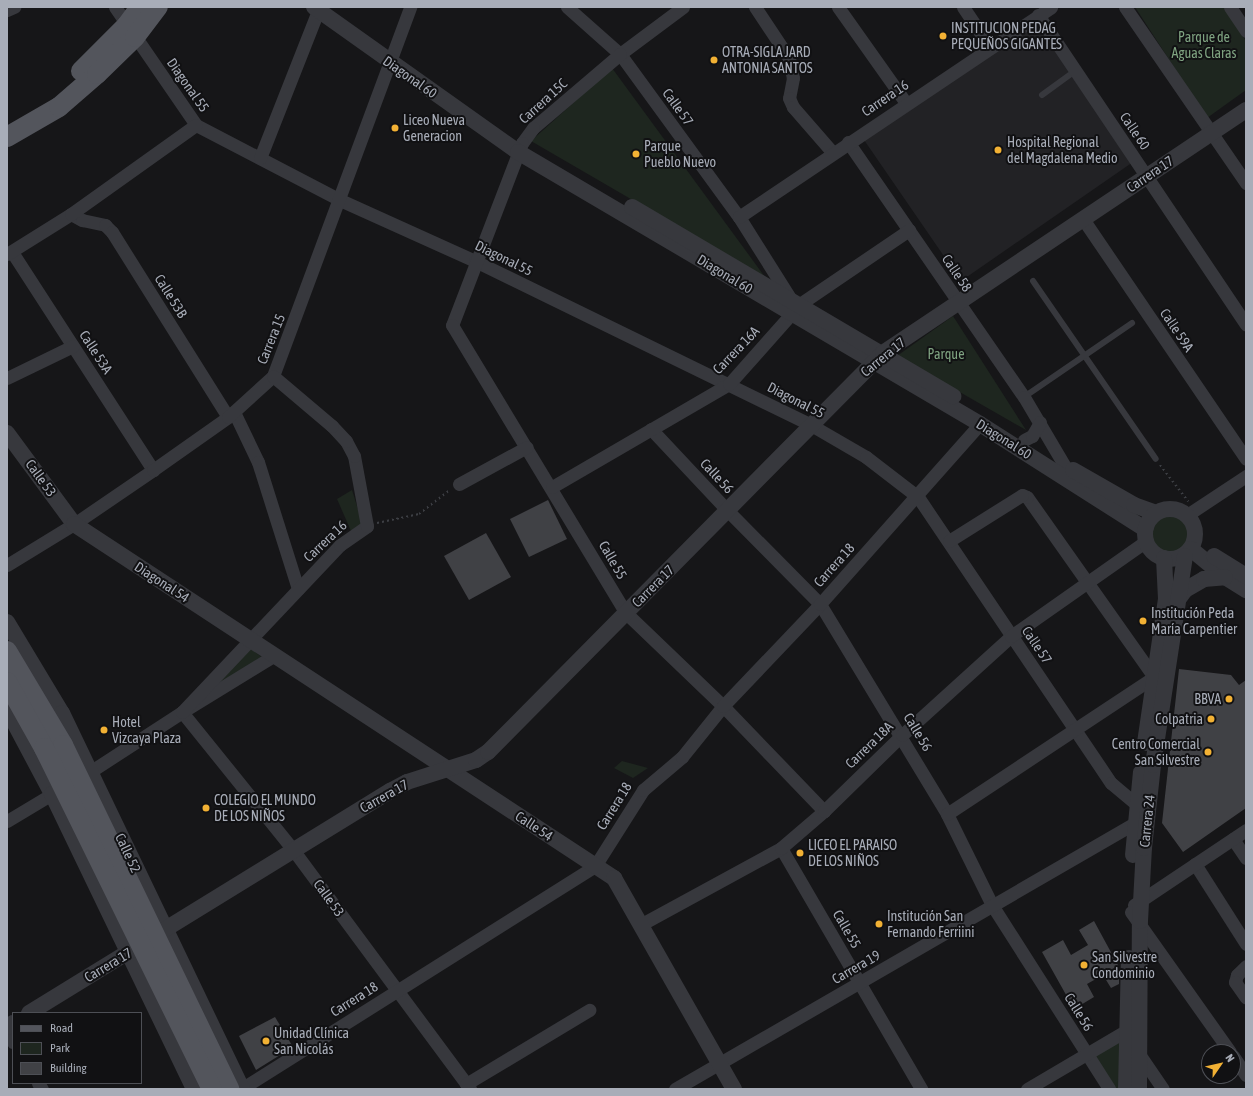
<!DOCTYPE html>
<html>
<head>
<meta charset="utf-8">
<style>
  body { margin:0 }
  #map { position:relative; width:1253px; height:1096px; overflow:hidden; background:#161618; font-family:"Asap Condensed",sans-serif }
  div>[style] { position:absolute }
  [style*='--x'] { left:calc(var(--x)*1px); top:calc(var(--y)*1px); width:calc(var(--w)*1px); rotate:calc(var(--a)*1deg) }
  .built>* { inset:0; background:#222225 }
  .green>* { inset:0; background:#1e261f }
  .round { border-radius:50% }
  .building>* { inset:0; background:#404145 }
  .path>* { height:2px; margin-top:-1px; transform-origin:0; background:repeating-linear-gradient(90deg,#3d3f44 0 2px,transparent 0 5px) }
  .service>* { height:6px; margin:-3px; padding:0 3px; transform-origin:3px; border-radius:3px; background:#37383d }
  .minor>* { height:13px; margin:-6.5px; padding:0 6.5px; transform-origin:6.5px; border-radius:6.5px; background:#37383d }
  .tertiary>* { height:16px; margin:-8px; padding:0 8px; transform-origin:8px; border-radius:8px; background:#37383d }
  .tertiary>.ring { margin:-8px; padding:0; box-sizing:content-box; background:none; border:16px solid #37383d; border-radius:50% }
  .primary>* { height:20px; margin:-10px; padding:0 10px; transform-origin:10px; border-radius:10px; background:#53555c }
  .dots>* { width:11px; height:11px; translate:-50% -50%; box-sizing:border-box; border:2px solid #111113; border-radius:50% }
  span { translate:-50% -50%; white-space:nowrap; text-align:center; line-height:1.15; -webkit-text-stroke:4px #111113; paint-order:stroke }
  .poi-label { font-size:14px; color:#a8adb8 }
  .left { translate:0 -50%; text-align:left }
  .right { translate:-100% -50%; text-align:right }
  .park-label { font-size:14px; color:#7fa381 }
  .street-label { font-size:14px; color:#a8adb8 }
  .frame { position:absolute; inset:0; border:8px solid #a8adb8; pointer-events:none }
  .legend { position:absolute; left:12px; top:1012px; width:130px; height:72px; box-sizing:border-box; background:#111113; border:1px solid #4d4f55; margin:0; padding:5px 7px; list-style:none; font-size:12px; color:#a8adb8 }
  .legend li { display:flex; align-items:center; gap:8px; height:20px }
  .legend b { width:20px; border:1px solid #4d4f55 }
  .north { position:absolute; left:1201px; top:1044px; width:40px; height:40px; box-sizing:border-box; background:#111113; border:1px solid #4d4f55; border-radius:50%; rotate:56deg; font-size:11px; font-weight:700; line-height:16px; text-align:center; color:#a8adb8 }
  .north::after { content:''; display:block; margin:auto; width:14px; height:18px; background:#f2b134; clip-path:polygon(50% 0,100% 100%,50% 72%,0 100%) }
</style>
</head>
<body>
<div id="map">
  <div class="built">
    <i style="clip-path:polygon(1034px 19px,1133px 162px,961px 281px,862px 137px)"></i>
  </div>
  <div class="green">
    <i style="clip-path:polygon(1135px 7px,1224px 7px,1246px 41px,1246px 90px,1207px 118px)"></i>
    <i style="clip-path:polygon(612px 68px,765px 277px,531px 141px)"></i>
    <i style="clip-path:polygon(953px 316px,1026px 430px,897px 356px)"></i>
    <i style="clip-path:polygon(352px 490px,363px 525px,351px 531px,337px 499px)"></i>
    <i class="round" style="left:1152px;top:516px;width:36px;height:36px"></i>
    <i style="clip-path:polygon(250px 648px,263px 658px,209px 691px)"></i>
    <i style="clip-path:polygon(622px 761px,648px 768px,633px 778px,614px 768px)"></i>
    <i style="clip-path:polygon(1122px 1038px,1118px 1089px,1113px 1089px,1093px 1058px)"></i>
  </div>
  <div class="building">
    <i style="clip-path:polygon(548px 500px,567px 539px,529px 557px,510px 519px)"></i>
    <i style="clip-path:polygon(486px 533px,511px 577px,469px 600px,444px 556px)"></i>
    <i style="clip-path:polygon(1179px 669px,1231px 675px,1239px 685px,1246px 680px,1246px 808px,1183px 852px,1162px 823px)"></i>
    <i style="clip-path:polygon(1094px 921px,1119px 967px,1119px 984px,1111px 988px,1103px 975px,1087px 984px,1094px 997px,1074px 1009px,1042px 952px,1063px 940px,1071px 955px,1088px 945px,1079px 930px)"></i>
    <i style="clip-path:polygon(275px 1017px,293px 1047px,256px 1070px,239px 1036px)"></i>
  </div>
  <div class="path">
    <i style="--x:1160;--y:465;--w:46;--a:52.1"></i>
    <i style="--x:377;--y:523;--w:43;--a:-12.1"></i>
    <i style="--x:419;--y:514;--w:39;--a:-38"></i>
  </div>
  <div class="service">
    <i style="--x:1042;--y:95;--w:41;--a:-36"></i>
    <i style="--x:1033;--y:281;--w:216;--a:55.4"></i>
    <i style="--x:1024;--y:397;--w:131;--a:-34.4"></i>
  </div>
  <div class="minor">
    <i style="--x:115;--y:7;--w:143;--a:55.5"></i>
    <i style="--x:196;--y:125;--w:162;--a:27.5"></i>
    <i style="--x:340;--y:200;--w:148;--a:24.3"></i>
    <i style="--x:475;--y:261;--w:374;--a:26"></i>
    <i style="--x:811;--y:425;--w:64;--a:30.2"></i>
    <i style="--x:866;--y:457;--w:66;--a:37.6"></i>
    <i style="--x:918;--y:497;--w:345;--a:56"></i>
    <i style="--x:1111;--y:783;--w:34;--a:40"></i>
    <i style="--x:567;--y:7;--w:71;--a:41.6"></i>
    <i style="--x:620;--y:54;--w:202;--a:53.9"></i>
    <i style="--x:739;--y:217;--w:96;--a:57.8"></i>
    <i style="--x:683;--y:7;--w:79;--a:143.3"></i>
    <i style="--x:620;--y:54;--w:114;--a:139.6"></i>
    <i style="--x:533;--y:128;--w:19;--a:126"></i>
    <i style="--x:522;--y:143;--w:195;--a:111"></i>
    <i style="--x:452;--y:325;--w:336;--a:58.9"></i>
    <i style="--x:626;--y:613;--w:134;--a:43.8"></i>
    <i style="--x:723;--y:706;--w:146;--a:46.1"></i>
    <i style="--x:755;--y:7;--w:61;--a:56.3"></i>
    <i style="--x:789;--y:58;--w:20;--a:79"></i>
    <i style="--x:793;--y:78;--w:20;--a:101"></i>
    <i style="--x:789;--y:98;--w:10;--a:66"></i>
    <i style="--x:793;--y:107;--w:61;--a:49"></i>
    <i style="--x:838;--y:7;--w:118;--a:54.7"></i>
    <i style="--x:963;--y:7;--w:48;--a:56"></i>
    <i style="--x:1125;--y:7;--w:214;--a:55.5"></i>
    <i style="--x:1230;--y:7;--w:29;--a:56"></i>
    <i style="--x:7;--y:10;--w:8;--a:-23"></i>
    <i style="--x:1038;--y:15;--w:373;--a:56.1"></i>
    <i style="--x:848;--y:142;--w:310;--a:55.4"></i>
    <i style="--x:1024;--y:397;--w:79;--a:59.5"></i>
    <i style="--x:260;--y:158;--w:158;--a:-68.5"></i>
    <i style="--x:71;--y:214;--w:13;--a:29"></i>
    <i style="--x:82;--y:220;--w:24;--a:12"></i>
    <i style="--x:105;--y:225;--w:10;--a:45"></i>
    <i style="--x:112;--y:232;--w:218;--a:57.9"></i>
    <i style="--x:739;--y:217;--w:376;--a:-33.9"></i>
    <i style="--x:1083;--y:219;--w:290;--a:55.8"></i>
    <i style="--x:12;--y:252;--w:260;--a:57.1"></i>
    <i style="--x:7;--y:254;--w:75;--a:-32"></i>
    <i style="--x:71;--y:214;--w:153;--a:-35.5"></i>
    <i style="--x:7;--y:378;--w:73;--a:-25.9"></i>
    <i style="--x:234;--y:412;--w:55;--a:64.4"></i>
    <i style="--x:258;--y:462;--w:133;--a:72.5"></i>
    <i style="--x:651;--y:429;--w:112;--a:46.8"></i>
    <i style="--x:728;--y:511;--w:131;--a:45.3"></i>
    <i style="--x:820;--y:604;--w:245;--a:58.8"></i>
    <i style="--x:947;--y:814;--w:102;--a:63.7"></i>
    <i style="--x:992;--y:905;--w:218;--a:57.5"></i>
    <i style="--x:1024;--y:440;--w:9;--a:-27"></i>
    <i style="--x:1032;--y:436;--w:16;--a:-60"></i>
    <i style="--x:459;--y:484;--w:77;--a:-28.6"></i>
    <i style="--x:552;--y:487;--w:205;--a:-30.2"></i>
    <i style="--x:729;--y:384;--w:107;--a:-48.4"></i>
    <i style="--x:800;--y:304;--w:132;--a:-34.2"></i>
    <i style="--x:1187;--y:515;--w:71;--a:-33.5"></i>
    <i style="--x:7;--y:565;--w:79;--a:-31.5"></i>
    <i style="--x:74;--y:524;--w:96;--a:-34.4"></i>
    <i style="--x:153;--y:470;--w:92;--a:-35.2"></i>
    <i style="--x:228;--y:417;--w:61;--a:-42.3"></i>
    <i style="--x:273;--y:376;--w:394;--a:-69.6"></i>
    <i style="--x:275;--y:655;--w:109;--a:148.5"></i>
    <i style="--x:182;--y:712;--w:179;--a:51.1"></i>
    <i style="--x:294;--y:851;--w:296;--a:53.5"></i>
    <i style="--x:82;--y:777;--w:119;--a:-33"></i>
    <i style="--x:182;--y:712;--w:230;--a:-46.6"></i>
    <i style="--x:340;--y:545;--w:33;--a:-35"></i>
    <i style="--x:367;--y:526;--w:71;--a:-100.5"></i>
    <i style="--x:354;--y:456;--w:17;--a:-118"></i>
    <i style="--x:346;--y:441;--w:21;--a:-133"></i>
    <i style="--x:332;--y:426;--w:77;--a:-139.7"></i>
    <i style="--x:947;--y:814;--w:248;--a:-33.5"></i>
    <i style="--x:1154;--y:677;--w:220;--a:-125.2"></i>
    <i style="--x:1027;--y:497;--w:5;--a:-158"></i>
    <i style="--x:1022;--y:495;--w:86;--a:147.8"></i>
    <i style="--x:7;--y:821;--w:52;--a:-31"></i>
    <i style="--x:1233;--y:839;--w:23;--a:56"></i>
    <i style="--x:781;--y:848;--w:279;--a:59.8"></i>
    <i style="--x:1195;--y:864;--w:95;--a:57.5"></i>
    <i style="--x:1134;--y:905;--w:135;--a:-33.8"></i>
    <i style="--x:1131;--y:912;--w:171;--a:54.7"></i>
    <i style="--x:640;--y:925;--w:161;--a:-28.6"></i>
    <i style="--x:781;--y:848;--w:57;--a:-40.7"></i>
    <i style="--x:824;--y:811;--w:109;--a:-44.3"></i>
    <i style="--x:902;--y:735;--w:147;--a:-42.2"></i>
    <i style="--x:1011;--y:636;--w:165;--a:-35.1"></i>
    <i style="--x:1246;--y:966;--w:13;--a:135"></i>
    <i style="--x:1237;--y:975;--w:7;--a:106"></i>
    <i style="--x:1235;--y:982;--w:19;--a:55"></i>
    <i style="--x:7;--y:1032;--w:12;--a:59"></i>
    <i style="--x:1139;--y:1054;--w:42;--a:55.6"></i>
    <i style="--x:1233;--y:1056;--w:23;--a:56"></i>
    <i style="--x:38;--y:1083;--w:7;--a:56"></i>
    <i style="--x:466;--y:1084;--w:144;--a:-31"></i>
    <i style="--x:241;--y:1089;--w:418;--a:-32.2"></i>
    <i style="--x:595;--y:866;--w:90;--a:-57.7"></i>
    <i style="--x:643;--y:790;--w:51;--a:-40.2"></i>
    <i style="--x:682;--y:757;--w:65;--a:-51.2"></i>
    <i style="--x:723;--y:706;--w:141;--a:-46.4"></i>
    <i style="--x:820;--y:604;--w:241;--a:-48.4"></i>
    <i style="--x:675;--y:1089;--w:531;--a:-30.04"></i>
    <i style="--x:1027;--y:1089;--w:124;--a:-30.5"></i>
  </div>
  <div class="tertiary">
    <i style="--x:314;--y:7;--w:250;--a:35.4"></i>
    <i style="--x:518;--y:152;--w:536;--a:30.49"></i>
    <i style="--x:980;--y:424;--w:196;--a:32.5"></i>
    <i style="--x:632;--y:207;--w:373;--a:30.5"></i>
    <i style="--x:7;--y:433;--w:113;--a:53.6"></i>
    <i style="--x:74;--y:524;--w:646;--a:33.25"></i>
    <i style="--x:614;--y:878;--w:243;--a:60.4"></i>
    <i style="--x:1073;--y:470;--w:70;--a:29.8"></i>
    <i style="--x:1134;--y:505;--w:23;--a:20"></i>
    <i class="ring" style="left:1145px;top:509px;width:34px;height:34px"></i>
    <i style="--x:1191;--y:549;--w:44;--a:39.5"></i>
    <i style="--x:1225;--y:577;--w:25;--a:32"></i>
    <i style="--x:1214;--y:556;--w:38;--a:32"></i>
    <i style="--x:1180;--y:597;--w:9;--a:-54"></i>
    <i style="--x:1185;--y:590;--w:22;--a:-30"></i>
    <i style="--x:1204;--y:579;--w:21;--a:-5"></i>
    <i style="--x:7;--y:622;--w:106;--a:58.9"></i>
    <i style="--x:62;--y:713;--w:417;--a:64.4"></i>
    <i style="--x:7;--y:709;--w:96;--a:62.1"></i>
    <i style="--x:52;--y:794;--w:327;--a:64.3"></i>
    <i style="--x:1145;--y:743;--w:146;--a:-81.7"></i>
    <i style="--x:1166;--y:599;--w:41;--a:-92.8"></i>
    <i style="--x:1133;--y:855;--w:83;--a:-84.5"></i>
    <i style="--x:29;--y:1013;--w:424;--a:-31.6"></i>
    <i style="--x:390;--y:791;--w:19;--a:-28"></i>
    <i style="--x:407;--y:782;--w:72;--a:-17.7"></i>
    <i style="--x:476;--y:760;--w:14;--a:-34"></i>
    <i style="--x:488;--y:752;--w:561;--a:-45.29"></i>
    <i style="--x:883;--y:353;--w:437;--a:-33.8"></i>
    <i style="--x:7;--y:1027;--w:7;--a:-34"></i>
    <i style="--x:1126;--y:1089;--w:131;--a:-88.7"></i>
    <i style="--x:1139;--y:1089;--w:168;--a:-89.7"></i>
    <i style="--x:1140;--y:921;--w:73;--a:-86.9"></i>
    <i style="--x:1144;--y:848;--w:83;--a:-83.8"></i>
    <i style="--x:1153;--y:765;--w:211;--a:-81.3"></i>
  </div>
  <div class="primary">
    <i style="--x:81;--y:71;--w:65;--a:-45"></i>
    <i style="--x:127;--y:25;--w:22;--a:-54"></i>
    <i style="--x:7;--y:137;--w:60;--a:-30"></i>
    <i style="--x:59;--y:107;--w:50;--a:-41"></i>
    <i style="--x:97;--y:74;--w:53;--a:-44.2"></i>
    <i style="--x:135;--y:37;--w:38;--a:-53"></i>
    <i style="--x:7;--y:651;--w:109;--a:59.2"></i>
    <i style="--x:63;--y:745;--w:382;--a:64.2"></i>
    <i style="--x:7;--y:682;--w:76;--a:60.7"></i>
    <i style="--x:44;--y:748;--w:380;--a:63.8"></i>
  </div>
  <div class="dots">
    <i style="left:943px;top:36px;background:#f2b134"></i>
    <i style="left:714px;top:60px;background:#f2b134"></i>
    <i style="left:395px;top:128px;background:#f2b134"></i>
    <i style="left:998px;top:150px;background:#f2b134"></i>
    <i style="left:636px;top:154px;background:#f2b134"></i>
    <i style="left:1143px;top:621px;background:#f2b134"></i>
    <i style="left:1229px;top:699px;background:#f2b134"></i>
    <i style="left:1211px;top:719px;background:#f2b134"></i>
    <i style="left:104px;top:730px;background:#f2b134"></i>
    <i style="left:1208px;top:752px;background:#f2b134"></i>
    <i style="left:206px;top:808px;background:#f2b134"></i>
    <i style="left:800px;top:853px;background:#f2b134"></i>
    <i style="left:879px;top:924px;background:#f2b134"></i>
    <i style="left:1084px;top:965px;background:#f2b134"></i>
    <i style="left:266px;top:1041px;background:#f2b134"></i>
  </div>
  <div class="poi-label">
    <span class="left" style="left:951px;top:36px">INSTITUCION PEDAG<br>PEQUEÑOS GIGANTES</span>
    <span class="left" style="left:722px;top:60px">OTRA-SIGLA JARD<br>ANTONIA SANTOS</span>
    <span class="left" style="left:403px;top:128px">Liceo Nueva<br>Generacion</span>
    <span class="left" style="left:1007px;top:150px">Hospital Regional<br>del Magdalena Medio</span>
    <span class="left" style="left:644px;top:154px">Parque<br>Pueblo Nuevo</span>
    <span class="left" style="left:1151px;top:621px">Institución Peda<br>María Carpentier</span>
    <span class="right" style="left:1221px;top:699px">BBVA</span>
    <span class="right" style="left:1203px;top:719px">Colpatria</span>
    <span class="left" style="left:112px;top:730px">Hotel<br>Vizcaya Plaza</span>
    <span class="right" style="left:1200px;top:752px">Centro Comercial<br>San Silvestre</span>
    <span class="left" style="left:214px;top:808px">COLEGIO EL MUNDO<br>DE LOS NIÑOS</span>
    <span class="left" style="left:808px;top:853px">LICEO EL PARAISO<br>DE LOS NIÑOS</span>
    <span class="left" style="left:887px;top:924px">Institución San<br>Fernando Ferriini</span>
    <span class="left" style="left:1092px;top:965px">San Silvestre<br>Condominio</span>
    <span class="left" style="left:274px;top:1041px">Unidad Clínica<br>San Nicolás</span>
  </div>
  <div class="park-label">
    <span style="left:1204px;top:45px">Parque de<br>Aguas Claras</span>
    <span style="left:946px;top:354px">Parque</span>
  </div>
  <div class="street-label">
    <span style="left:410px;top:77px;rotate:35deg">Diagonal 60</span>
    <span style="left:188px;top:85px;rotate:55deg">Diagonal 55</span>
    <span style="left:885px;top:98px;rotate:-34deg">Carrera 16</span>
    <span style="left:543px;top:101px;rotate:-42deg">Carrera 15C</span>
    <span style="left:678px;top:107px;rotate:54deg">Calle 57</span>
    <span style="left:1135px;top:131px;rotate:56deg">Calle 60</span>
    <span style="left:1150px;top:174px;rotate:-34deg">Carrera 17</span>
    <span style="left:504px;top:258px;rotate:26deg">Diagonal 55</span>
    <span style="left:957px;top:273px;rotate:56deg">Calle 58</span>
    <span style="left:725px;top:274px;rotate:31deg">Diagonal 60</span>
    <span style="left:171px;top:296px;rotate:58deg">Calle 53B</span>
    <span style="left:1177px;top:330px;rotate:56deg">Calle 59A</span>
    <span style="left:271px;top:339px;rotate:-68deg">Carrera 15</span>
    <span style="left:736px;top:350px;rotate:-46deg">Carrera 16A</span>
    <span style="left:96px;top:352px;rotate:57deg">Calle 53A</span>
    <span style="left:883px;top:357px;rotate:-39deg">Carrera 17</span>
    <span style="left:796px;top:400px;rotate:27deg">Diagonal 55</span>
    <span style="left:1004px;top:439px;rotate:32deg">Diagonal 60</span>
    <span style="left:717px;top:476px;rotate:47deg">Calle 56</span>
    <span style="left:41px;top:478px;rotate:54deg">Calle 53</span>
    <span style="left:325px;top:541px;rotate:-43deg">Carrera 16</span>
    <span style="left:613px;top:560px;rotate:60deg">Calle 55</span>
    <span style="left:834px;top:565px;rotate:-48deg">Carrera 18</span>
    <span style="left:162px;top:582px;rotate:33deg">Diagonal 54</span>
    <span style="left:653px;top:586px;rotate:-45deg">Carrera 17</span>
    <span style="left:1037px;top:645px;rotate:56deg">Calle 57</span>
    <span style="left:918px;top:732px;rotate:59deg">Calle 56</span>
    <span style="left:869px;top:745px;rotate:-44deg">Carrera 18A</span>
    <span style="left:384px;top:796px;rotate:-29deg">Carrera 17</span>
    <span style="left:614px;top:806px;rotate:-58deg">Carrera 18</span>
    <span style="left:1147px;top:821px;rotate:-84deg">Carrera 24</span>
    <span style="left:534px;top:826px;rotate:33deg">Calle 54</span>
    <span style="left:128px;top:853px;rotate:65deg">Calle 52</span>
    <span style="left:329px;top:898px;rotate:54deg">Calle 53</span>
    <span style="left:847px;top:929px;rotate:60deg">Calle 55</span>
    <span style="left:108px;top:965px;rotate:-31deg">Carrera 17</span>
    <span style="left:856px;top:967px;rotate:-30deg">Carrera 19</span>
    <span style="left:354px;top:999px;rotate:-32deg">Carrera 18</span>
    <span style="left:1079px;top:1012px;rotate:58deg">Calle 56</span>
  </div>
  <div class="frame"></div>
  <ul class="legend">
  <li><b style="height:5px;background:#53555c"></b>Road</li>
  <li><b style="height:11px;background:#1e261f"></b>Park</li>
  <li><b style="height:11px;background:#404145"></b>Building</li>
  </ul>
  <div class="north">N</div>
</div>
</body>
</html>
